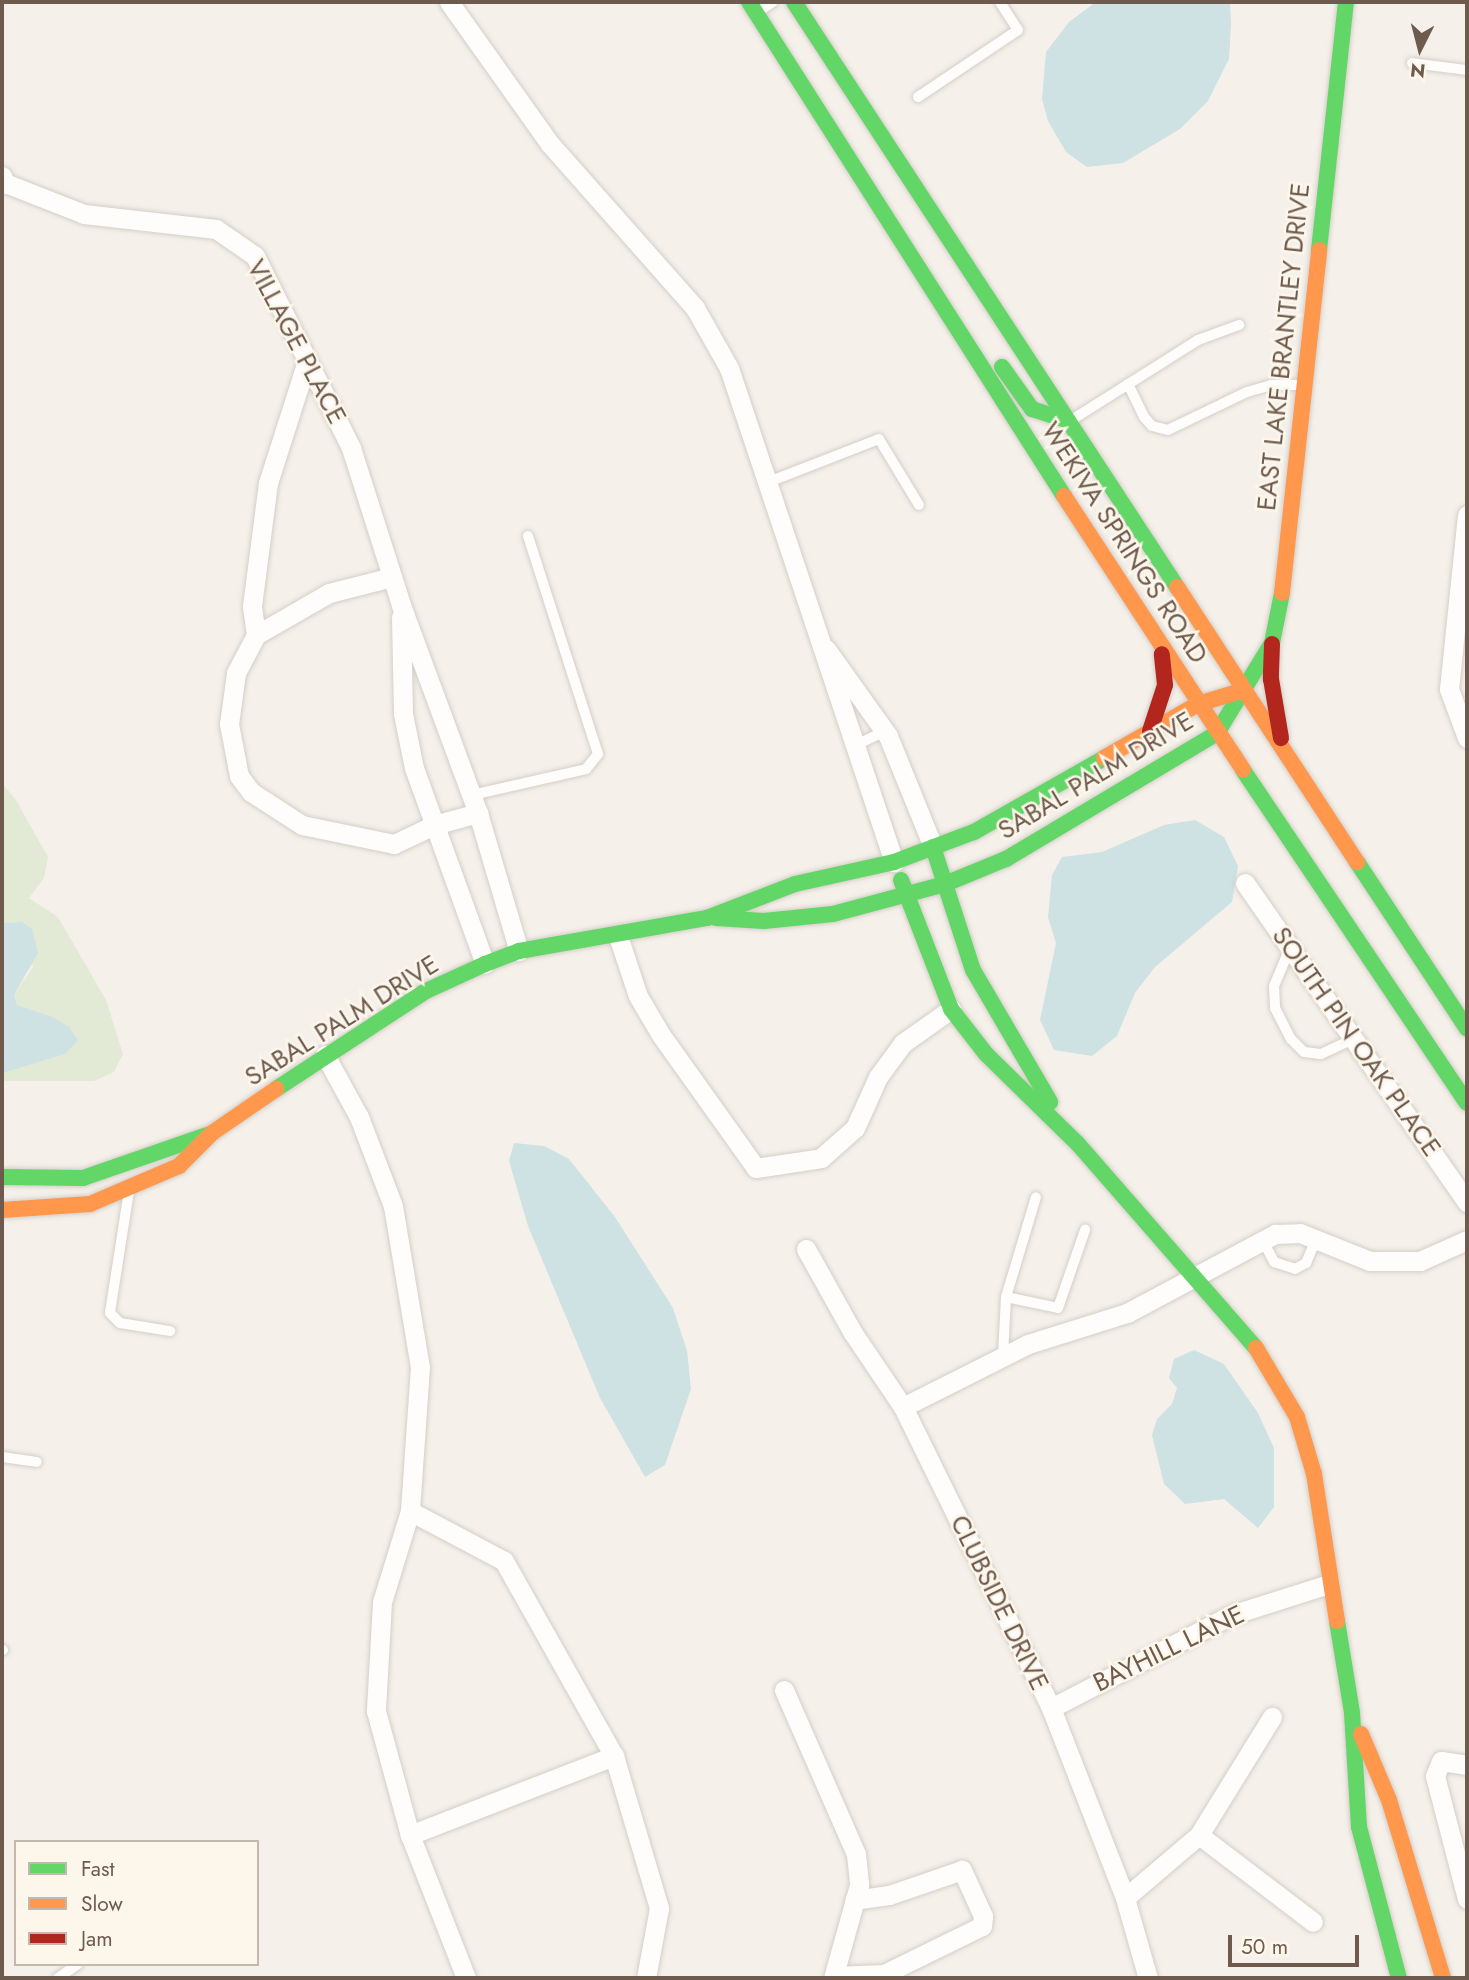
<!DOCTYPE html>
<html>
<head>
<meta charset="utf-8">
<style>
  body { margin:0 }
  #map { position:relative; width:1469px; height:1980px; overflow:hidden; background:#f5f1ea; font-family:Jost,sans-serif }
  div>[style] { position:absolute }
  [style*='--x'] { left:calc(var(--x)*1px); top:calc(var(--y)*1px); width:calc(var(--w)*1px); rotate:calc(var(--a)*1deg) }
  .green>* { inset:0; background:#e2ead6 }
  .water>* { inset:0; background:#cee1e3 }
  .roads { filter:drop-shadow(0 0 2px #d4cec8) drop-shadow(0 0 2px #d4cec8) }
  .lane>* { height:10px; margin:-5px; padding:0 5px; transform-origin:5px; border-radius:5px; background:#fefdfc }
  .street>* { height:19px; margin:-9.5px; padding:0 9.5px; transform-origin:9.5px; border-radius:9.5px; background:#fefdfc }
  .fast>* { height:16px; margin:-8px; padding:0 8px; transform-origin:8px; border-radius:8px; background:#63d668 }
  .slow>* { height:16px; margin:-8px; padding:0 8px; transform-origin:8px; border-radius:8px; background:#ff974d }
  .jam>* { height:16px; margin:-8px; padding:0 8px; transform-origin:8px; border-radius:8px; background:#b3261e }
  span { translate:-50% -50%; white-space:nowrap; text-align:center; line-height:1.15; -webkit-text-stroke:5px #fcf6eb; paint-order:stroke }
  .street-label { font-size:26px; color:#6f5a4e }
  .frame { position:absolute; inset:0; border:4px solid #6f5a4e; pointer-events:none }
  .legend { position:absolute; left:14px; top:1840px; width:245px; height:126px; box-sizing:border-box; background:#fcf6eb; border:2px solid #c4b8ac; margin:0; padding:9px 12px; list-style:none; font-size:21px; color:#6f5a4e }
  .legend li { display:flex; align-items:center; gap:14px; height:35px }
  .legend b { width:35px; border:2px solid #c4b8ac }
  .north { position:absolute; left:1385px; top:14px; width:70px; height:70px; -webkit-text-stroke:5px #fcf6eb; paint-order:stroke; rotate:186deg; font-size:19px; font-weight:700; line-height:28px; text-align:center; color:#6f5a4e }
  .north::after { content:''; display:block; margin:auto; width:24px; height:32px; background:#6f5a4e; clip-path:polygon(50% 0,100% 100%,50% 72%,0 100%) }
  .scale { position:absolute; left:1228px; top:1935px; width:131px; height:32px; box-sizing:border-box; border:4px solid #6f5a4e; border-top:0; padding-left:9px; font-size:21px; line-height:24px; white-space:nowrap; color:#6f5a4e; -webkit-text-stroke:5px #fcf6eb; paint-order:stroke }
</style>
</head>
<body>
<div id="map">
  <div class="green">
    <i style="clip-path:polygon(2px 783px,16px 800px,48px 857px,44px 878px,29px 898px,58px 917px,106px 1000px,123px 1054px,114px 1072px,94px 1081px,2px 1081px,2px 1073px,20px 1065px,65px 1054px,53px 1017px,17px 1005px,14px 995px,33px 967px,22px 922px,2px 923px)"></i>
  </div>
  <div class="water">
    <i style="clip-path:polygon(1096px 2px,1230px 2px,1231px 24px,1229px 59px,1208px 101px,1180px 129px,1123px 163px,1087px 167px,1066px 152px,1048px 121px,1042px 99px,1046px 52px,1069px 22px)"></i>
    <i style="clip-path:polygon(1195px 820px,1224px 837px,1238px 866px,1232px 902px,1155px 967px,1135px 993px,1117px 1036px,1092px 1056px,1054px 1050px,1040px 1020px,1056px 943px,1048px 917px,1052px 875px,1062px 857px,1102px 852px,1164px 825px)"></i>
    <i style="clip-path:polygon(22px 922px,32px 929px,38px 953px,14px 995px,17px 1005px,53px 1017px,69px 1027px,78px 1040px,65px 1054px,2px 1073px,2px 923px)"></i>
    <i style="clip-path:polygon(514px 1143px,544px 1146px,569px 1159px,615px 1217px,673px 1308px,687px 1351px,691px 1389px,665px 1465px,645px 1477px,600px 1398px,528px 1226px,509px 1161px)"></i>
    <i style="clip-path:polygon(1194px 1350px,1224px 1364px,1258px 1413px,1274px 1448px,1274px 1507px,1258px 1528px,1224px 1499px,1185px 1504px,1164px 1484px,1152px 1435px,1157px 1419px,1172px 1404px,1177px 1388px,1169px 1378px,1174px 1359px)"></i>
  </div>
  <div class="roads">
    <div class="lane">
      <i style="--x:756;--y:13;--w:20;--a:-33"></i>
      <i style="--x:1412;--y:63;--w:55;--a:7.3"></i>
      <i style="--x:918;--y:97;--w:120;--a:-33.8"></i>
      <i style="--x:1018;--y:30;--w:33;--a:-123"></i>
      <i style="--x:1128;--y:384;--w:37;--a:64"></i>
      <i style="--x:1144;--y:417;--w:12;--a:48"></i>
      <i style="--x:1152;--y:426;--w:16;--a:14"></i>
      <i style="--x:1168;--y:430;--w:88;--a:-25.7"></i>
      <i style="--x:1247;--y:392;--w:25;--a:-16"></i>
      <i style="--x:1271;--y:385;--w:33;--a:0"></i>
      <i style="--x:1070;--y:421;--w:151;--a:-32.3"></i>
      <i style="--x:1198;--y:340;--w:44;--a:-20.1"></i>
      <i style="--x:766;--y:483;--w:121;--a:-21.3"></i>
      <i style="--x:879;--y:439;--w:77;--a:58.8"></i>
      <i style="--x:854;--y:746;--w:34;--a:-26"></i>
      <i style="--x:472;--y:795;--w:117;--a:-12.8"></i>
      <i style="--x:586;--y:769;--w:19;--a:-51"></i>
      <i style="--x:598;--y:754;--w:229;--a:-107.8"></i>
      <i style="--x:1290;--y:948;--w:41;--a:112.8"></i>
      <i style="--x:1274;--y:986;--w:22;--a:87"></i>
      <i style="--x:1275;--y:1008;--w:35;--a:63"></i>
      <i style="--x:1291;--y:1039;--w:18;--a:45"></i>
      <i style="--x:1304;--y:1052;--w:17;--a:7"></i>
      <i style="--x:1321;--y:1054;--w:35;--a:-25"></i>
      <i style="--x:129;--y:1191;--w:123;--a:98.9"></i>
      <i style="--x:110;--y:1313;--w:14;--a:45"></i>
      <i style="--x:120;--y:1323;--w:51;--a:9.1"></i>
      <i style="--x:1263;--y:1241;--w:24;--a:62"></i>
      <i style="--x:1274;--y:1262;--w:22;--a:18"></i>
      <i style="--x:1295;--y:1269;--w:13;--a:-29"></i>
      <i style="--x:1306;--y:1263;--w:26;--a:-67"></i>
      <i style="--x:1006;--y:1297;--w:53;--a:11.9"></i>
      <i style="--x:1058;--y:1308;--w:83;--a:-70.9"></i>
      <i style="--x:1003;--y:1356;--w:59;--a:-87.1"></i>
      <i style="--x:1006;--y:1297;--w:104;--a:-73.3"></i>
      <i style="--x:2;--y:1457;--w:35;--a:8"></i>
      <i style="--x:2;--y:1650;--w:1;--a:0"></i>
      <i style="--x:58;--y:1978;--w:24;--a:-35"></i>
    </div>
    <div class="street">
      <i style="--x:449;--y:2;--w:174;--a:54.6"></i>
      <i style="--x:550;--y:144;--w:219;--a:48.5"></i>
      <i style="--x:695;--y:308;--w:69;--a:60.5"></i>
      <i style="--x:729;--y:368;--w:521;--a:71.53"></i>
      <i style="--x:2;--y:176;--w:8;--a:67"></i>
      <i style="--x:5;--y:183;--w:85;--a:21.4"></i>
      <i style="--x:84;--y:214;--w:133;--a:6.5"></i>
      <i style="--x:216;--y:229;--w:47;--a:34.7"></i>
      <i style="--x:255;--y:256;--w:215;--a:63.4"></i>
      <i style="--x:351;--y:448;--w:165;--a:72.3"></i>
      <i style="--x:401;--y:605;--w:222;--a:69.7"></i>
      <i style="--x:478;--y:813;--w:144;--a:73.5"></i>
      <i style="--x:1467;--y:515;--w:175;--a:95.9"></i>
      <i style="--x:1449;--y:689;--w:52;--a:69.8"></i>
      <i style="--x:392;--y:577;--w:65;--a:165.7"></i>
      <i style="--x:329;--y:593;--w:84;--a:150.1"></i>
      <i style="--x:256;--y:635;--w:43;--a:117.8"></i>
      <i style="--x:236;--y:673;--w:51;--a:97.8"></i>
      <i style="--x:229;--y:724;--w:53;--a:79.1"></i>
      <i style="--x:239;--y:776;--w:20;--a:53"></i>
      <i style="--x:251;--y:792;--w:61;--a:32.9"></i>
      <i style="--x:302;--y:825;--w:94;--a:11.7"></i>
      <i style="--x:394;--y:844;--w:44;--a:-25.4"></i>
      <i style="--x:434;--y:825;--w:46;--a:-15.3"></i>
      <i style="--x:401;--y:617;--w:97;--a:88.8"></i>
      <i style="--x:403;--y:714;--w:55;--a:78.5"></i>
      <i style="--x:414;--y:768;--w:208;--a:70.1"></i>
      <i style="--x:256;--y:635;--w:29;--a:-98"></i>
      <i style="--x:252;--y:606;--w:124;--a:-82.6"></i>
      <i style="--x:268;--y:483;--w:128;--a:-72.3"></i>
      <i style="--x:826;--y:649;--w:107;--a:54.5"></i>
      <i style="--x:888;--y:736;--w:120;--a:67.9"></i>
      <i style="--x:1245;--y:883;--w:389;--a:55.2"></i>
      <i style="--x:618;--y:936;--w:63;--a:71.6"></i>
      <i style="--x:638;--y:996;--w:45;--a:59.5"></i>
      <i style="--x:661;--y:1035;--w:163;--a:54.5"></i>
      <i style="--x:756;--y:1168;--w:66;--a:-8.7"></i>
      <i style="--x:821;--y:1158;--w:45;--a:-41.4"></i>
      <i style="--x:855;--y:1128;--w:56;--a:-65.7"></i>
      <i style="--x:878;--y:1077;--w:42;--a:-53.7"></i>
      <i style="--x:903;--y:1043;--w:59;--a:-35.3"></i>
      <i style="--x:325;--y:1055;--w:71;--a:61.3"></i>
      <i style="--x:359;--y:1117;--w:95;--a:69.1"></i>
      <i style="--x:393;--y:1206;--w:163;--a:80.5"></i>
      <i style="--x:420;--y:1367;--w:144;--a:94"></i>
      <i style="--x:410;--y:1511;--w:95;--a:107.1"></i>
      <i style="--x:382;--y:1602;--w:109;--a:93.2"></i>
      <i style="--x:376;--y:1711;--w:129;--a:74.7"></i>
      <i style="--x:410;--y:1835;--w:154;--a:68.6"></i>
      <i style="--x:806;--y:1249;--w:96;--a:60.8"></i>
      <i style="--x:853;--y:1333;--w:89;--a:56"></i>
      <i style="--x:903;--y:1407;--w:335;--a:63.8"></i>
      <i style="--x:1051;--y:1708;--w:204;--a:68.7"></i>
      <i style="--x:1125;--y:1898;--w:83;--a:74"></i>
      <i style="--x:903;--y:1407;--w:140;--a:-26.7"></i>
      <i style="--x:1028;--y:1344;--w:104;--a:-17.4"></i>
      <i style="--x:1127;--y:1313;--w:168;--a:-28.1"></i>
      <i style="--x:1275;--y:1234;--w:25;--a:-2"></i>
      <i style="--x:1300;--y:1233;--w:75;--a:21.8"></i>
      <i style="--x:1370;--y:1261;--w:50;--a:0"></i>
      <i style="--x:1420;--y:1261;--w:51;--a:-24.1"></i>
      <i style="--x:410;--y:1511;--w:106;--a:28"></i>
      <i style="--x:504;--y:1561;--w:224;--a:60.6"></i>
      <i style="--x:614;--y:1756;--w:159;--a:73.5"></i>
      <i style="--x:659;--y:1908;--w:71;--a:100.5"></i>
      <i style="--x:784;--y:1690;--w:179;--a:66.3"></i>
      <i style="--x:856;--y:1854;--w:31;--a:84"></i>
      <i style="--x:859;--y:1885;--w:97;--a:105.6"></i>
      <i style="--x:1051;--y:1708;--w:203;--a:-27.3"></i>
      <i style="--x:1231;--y:1615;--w:103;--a:-17.6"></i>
      <i style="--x:1467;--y:1765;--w:26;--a:-171"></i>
      <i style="--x:1441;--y:1761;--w:16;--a:112"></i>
      <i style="--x:1435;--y:1776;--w:127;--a:75.4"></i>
      <i style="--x:410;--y:1835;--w:219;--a:-21.2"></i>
      <i style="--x:1199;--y:1835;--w:143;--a:37.3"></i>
      <i style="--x:1125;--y:1898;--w:97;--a:-40.4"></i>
      <i style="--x:1199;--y:1835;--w:139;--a:-58.3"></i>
      <i style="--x:834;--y:1976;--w:50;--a:-2.3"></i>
      <i style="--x:884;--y:1974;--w:109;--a:-26.1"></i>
      <i style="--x:982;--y:1926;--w:10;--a:-84"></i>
      <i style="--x:983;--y:1916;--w:51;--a:-114.5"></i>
      <i style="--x:962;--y:1870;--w:77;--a:161.1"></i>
      <i style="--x:889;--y:1895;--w:35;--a:172"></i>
    </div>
    <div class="fast">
      <i style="--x:749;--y:2;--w:586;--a:57.48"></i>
      <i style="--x:794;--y:2;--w:699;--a:56.79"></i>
      <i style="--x:1319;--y:250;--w:249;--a:-83.8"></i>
      <i style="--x:1002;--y:367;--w:52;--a:54.5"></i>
      <i style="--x:1032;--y:409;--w:38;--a:18"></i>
      <i style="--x:1243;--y:770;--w:401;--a:56.1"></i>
      <i style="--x:933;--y:847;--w:129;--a:72"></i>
      <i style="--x:973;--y:970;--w:153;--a:59.7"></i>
      <i style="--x:1357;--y:862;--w:200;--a:56.6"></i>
      <i style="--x:901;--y:880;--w:138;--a:68.8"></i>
      <i style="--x:951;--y:1009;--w:57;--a:52.1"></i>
      <i style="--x:986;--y:1054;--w:129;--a:44.4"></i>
      <i style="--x:1078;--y:1144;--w:271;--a:48.9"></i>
      <i style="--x:716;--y:918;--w:48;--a:3.6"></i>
      <i style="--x:764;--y:921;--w:69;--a:-5.8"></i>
      <i style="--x:833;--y:914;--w:116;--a:-15"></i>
      <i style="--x:945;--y:884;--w:66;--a:-22.3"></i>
      <i style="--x:1006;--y:859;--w:246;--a:-30.8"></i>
      <i style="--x:1217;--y:733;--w:105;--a:-58.6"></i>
      <i style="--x:1272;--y:643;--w:51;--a:-78.7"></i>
      <i style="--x:276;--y:1089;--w:179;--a:-33.2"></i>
      <i style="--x:426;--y:991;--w:65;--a:-24.6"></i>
      <i style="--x:485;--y:964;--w:36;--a:-21"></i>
      <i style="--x:519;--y:951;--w:191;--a:-10"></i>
      <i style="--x:707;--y:918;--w:94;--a:-21.1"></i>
      <i style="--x:795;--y:884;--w:101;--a:-12.5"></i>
      <i style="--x:894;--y:862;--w:85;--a:-20.6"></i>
      <i style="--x:974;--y:832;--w:150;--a:-29.6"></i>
      <i style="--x:2;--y:1177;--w:81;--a:0.7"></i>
      <i style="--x:83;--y:1178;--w:131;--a:-19.1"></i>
      <i style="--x:1337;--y:1621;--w:93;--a:80.7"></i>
      <i style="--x:1352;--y:1713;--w:114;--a:86.5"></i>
      <i style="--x:1359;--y:1827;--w:156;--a:75.2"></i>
    </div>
    <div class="slow">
      <i style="--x:1064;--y:496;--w:327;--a:56.8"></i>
      <i style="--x:1177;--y:587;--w:329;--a:56.8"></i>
      <i style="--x:1282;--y:593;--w:345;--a:-83.8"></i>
      <i style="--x:1104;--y:758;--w:108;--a:-29.9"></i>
      <i style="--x:1198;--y:704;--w:48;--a:-16.9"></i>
      <i style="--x:2;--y:1210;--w:88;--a:-3.9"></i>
      <i style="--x:90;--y:1204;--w:97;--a:-23.1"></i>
      <i style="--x:179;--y:1166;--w:47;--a:-45"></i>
      <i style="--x:212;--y:1133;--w:78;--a:-34.5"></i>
      <i style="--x:1256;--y:1348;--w:80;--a:59.3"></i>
      <i style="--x:1297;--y:1417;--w:59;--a:73.4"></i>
      <i style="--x:1314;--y:1474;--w:149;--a:81.1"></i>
      <i style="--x:1361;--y:1734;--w:72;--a:67"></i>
      <i style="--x:1389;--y:1800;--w:186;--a:73.1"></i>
    </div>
    <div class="jam">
      <i style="--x:1272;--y:644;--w:35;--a:92"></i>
      <i style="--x:1271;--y:679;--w:60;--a:80.4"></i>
      <i style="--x:1150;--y:731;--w:48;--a:-71.9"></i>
      <i style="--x:1165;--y:685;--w:31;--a:-96"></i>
    </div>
  </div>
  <div class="street-label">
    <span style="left:296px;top:342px;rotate:62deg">VILLAGE PLACE</span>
    <span style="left:1284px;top:347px;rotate:-84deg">EAST LAKE BRANTLEY DRIVE</span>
    <span style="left:1124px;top:543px;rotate:57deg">WEKIVA SPRINGS ROAD</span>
    <span style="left:1096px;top:776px;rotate:-31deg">SABAL PALM DRIVE</span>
    <span style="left:342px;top:1021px;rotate:-32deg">SABAL PALM DRIVE</span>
    <span style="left:1356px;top:1042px;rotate:55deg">SOUTH PIN OAK PLACE</span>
    <span style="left:999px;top:1603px;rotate:64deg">CLUBSIDE DRIVE</span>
    <span style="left:1169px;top:1649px;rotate:-26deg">BAYHILL LANE</span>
  </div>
  <div class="frame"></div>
  <ul class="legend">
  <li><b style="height:9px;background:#63d668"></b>Fast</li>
  <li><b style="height:9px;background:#ff974d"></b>Slow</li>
  <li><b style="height:9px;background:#b3261e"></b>Jam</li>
  </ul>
  <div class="north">N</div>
  <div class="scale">50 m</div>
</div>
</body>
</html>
